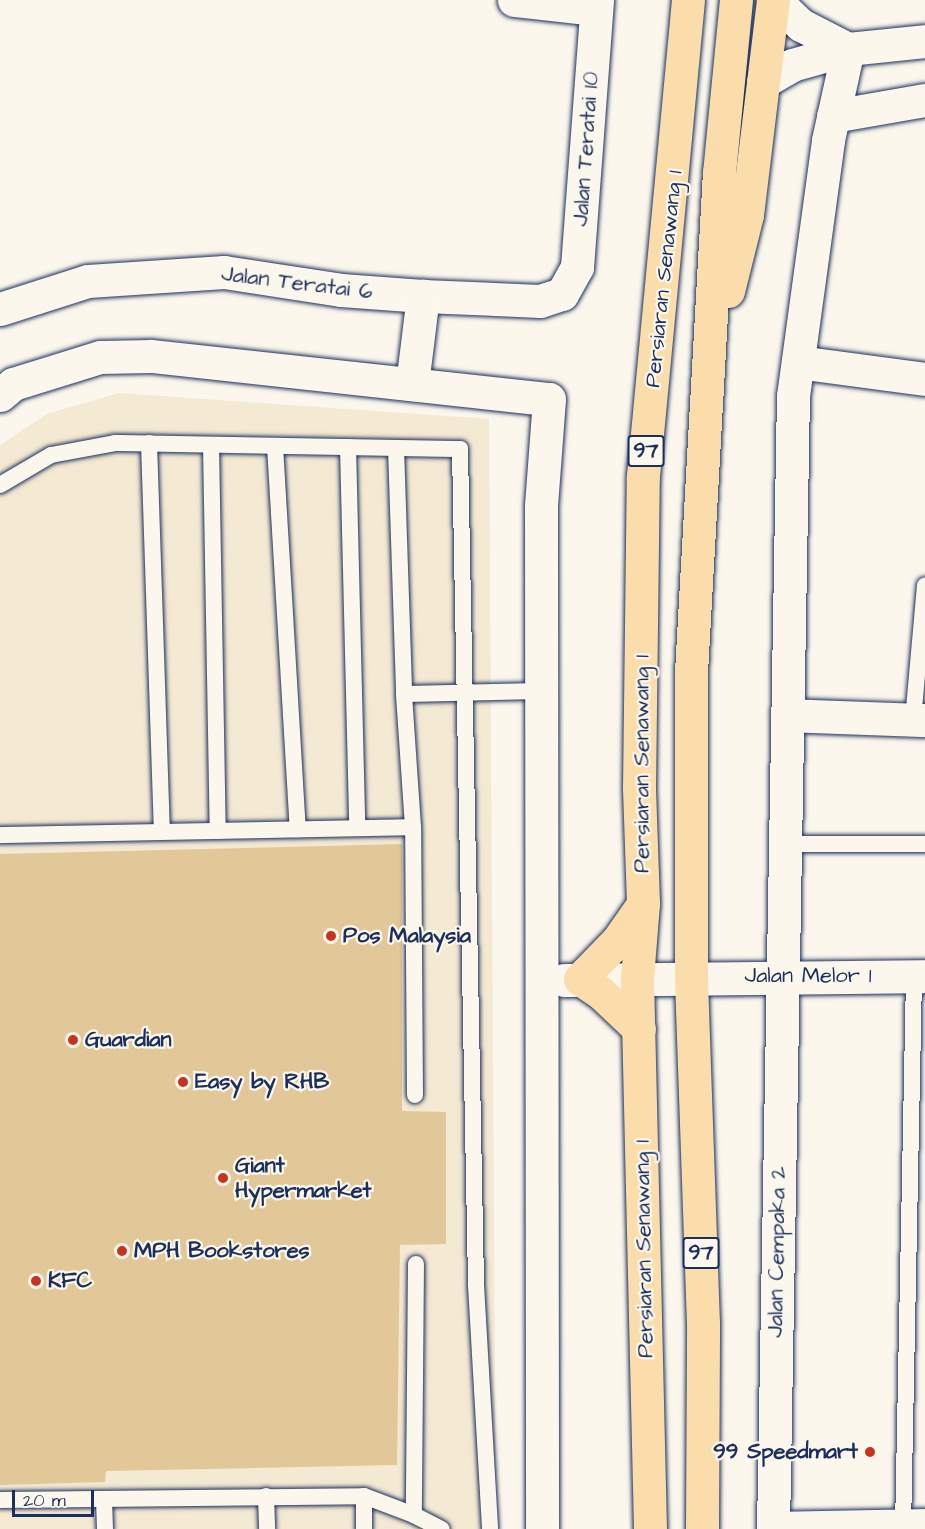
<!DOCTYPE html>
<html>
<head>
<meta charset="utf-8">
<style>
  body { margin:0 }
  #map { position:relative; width:925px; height:1529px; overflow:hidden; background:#fbf7ec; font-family:"Architects Daughter",sans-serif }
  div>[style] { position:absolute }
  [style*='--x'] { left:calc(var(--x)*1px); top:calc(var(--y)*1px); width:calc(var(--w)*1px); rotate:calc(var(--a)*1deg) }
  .built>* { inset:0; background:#f4e9d3 }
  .building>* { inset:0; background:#e2c898 }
  .roads { filter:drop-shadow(0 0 2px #1b2f5e) drop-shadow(0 0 2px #1b2f5e) }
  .service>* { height:16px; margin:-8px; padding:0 8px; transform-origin:8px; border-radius:8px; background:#fbf7ec }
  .minor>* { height:33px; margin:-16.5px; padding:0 16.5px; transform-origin:16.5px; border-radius:16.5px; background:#fbf7ec }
  .primary>* { height:33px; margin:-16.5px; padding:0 16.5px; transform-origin:16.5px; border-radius:16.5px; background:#fbddab }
  .dots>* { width:16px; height:16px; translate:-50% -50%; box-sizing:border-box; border:3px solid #fbf7ec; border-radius:50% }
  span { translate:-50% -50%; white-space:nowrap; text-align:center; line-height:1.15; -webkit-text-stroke:4.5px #fbf7ec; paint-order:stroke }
  .shield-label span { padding:2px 4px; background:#fbf7ec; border:2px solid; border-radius:4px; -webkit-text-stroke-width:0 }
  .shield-label { font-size:21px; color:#1b2f5e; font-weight:700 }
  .street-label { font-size:22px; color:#1b2f5e }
  .poi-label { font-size:22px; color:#1b2f5e; font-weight:700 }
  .left { translate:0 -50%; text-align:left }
  .right { translate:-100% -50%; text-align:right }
  .scale { position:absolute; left:12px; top:1490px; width:82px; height:27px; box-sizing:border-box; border:3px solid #1b2f5e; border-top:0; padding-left:8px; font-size:18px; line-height:21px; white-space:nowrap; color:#1b2f5e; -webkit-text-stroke:4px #fbf7ec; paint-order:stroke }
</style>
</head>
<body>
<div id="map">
  <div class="built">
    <i style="clip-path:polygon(119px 393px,489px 419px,496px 1529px,0 1529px,0 445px,47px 414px)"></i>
  </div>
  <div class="building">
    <i style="clip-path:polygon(402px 844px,402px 1111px,446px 1112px,446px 1244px,400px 1245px,397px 1465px,106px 1471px,105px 1482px,0 1485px,0 854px)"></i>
  </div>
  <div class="roads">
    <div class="service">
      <i style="--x:149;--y:443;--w:389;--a:88.1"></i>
      <i style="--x:211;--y:445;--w:386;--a:89"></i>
      <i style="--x:275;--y:446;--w:384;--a:86.6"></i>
      <i style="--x:348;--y:447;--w:381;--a:88.6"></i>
      <i style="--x:396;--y:448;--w:246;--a:88.1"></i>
      <i style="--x:0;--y:485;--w:59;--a:-30.5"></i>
      <i style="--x:51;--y:455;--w:65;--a:-10.6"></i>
      <i style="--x:115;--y:443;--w:345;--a:1"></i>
      <i style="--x:460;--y:449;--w:836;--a:88.9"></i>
      <i style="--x:476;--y:1285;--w:244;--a:86.7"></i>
      <i style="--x:913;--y:720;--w:135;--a:-84.9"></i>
      <i style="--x:0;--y:835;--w:413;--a:-1.1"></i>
      <i style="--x:787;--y:844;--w:138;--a:0"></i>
      <i style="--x:415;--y:1095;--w:268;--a:-90.4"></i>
      <i style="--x:413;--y:827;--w:133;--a:-93.9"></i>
      <i style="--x:404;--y:694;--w:137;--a:-1.3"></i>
      <i style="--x:416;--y:1264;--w:251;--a:90.5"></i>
      <i style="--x:414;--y:1515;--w:31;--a:27"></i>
      <i style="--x:266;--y:1496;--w:33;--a:88"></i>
      <i style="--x:0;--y:1500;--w:364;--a:-0.6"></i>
      <i style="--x:364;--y:1496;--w:53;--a:20.8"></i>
      <i style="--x:104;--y:1500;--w:29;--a:88"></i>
      <i style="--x:364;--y:1529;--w:33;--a:-90"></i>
      <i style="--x:903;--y:1529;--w:553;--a:-88.86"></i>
    </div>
    <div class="minor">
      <i style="--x:514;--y:0;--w:82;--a:6.3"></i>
      <i style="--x:775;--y:0;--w:36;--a:44"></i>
      <i style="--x:801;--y:25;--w:53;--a:27.1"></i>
      <i style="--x:763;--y:82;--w:34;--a:-30"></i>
      <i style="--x:792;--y:65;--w:58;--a:-15.9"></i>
      <i style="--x:848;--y:49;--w:77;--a:-5.9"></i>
      <i style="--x:833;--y:116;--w:93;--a:-9.9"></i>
      <i style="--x:0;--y:309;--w:92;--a:-17.7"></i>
      <i style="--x:88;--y:281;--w:136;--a:-3.8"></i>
      <i style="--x:224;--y:272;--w:118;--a:8.7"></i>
      <i style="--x:341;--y:290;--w:82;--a:4.2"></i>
      <i style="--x:423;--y:296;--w:117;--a:2.4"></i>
      <i style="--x:540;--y:301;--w:23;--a:-18"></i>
      <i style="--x:562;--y:294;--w:31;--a:-61"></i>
      <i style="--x:577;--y:267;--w:268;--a:-85.7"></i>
      <i style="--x:798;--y:362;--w:128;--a:7.6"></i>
      <i style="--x:412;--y:384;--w:89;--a:-82.9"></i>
      <i style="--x:0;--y:395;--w:17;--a:-40"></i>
      <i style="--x:13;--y:384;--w:91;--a:-17.2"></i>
      <i style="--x:100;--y:357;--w:51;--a:-1.1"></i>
      <i style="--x:151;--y:356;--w:400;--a:6.2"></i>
      <i style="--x:549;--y:399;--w:107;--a:94.3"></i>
      <i style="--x:541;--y:506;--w:1023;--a:89.94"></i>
      <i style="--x:787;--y:715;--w:138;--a:2.1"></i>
      <i style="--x:564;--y:980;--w:361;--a:-0.6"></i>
      <i style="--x:773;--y:1528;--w:152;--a:-1.1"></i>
      <i style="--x:773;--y:1529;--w:1133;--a:-88.99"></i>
      <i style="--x:793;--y:396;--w:258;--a:-82.2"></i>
      <i style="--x:828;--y:140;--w:93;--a:-77.6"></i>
    </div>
    <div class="primary">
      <i style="--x:728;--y:291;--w:78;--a:-76"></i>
      <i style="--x:747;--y:215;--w:217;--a:-83.1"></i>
      <i style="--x:639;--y:1029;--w:52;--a:-136.5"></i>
      <i style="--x:601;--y:993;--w:25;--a:-146"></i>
      <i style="--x:580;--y:979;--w:54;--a:-45.7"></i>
      <i style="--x:618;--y:940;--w:44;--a:-55.2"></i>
      <i style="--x:650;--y:1529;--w:551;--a:-91.35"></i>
      <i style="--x:637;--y:978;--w:75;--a:-85.4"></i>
      <i style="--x:643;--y:903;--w:115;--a:-92"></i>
      <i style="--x:639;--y:788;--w:312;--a:-89.3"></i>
      <i style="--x:643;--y:476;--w:478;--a:-84.6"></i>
      <i style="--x:702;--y:1529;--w:205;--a:-89.7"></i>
      <i style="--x:703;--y:1324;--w:347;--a:-92"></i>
      <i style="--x:691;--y:977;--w:305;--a:-90"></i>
      <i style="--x:691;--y:672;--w:500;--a:-86.8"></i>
      <i style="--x:719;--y:173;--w:174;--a:-84.4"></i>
    </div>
  </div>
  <div class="dots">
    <i style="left:331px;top:936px;background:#c8321e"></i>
    <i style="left:73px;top:1040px;background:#c8321e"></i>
    <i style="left:183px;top:1082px;background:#c8321e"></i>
    <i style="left:223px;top:1178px;background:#c8321e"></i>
    <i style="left:122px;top:1251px;background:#c8321e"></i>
    <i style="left:36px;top:1281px;background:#c8321e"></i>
    <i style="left:870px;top:1452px;background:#c8321e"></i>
  </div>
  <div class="shield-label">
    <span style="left:646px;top:451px">97</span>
    <span style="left:701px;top:1253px">97</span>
  </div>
  <div class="street-label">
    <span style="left:586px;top:149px;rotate:-86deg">Jalan Teratai 10</span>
    <span style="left:664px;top:279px;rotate:-84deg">Persiaran Senawang 1</span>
    <span style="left:297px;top:283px;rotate:7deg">Jalan Teratai 6</span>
    <span style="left:642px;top:764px;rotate:-90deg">Persiaran Senawang 1</span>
    <span style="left:808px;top:976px">Jalan Melor 1</span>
    <span style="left:644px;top:1249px;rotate:-91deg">Persiaran Senawang 1</span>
    <span style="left:777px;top:1252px;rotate:-89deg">Jalan Cempaka 2</span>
  </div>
  <div class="poi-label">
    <span class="left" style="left:343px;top:936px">Pos Malaysia</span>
    <span class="left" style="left:85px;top:1040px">Guardian</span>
    <span class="left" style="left:195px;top:1082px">Easy by RHB</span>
    <span class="left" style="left:235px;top:1178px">Giant<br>Hypermarket</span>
    <span class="left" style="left:134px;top:1251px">MPH Bookstores</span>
    <span class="left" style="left:48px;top:1281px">KFC</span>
    <span class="right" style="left:858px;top:1452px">99 Speedmart</span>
  </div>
  <div class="scale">20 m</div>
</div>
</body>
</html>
